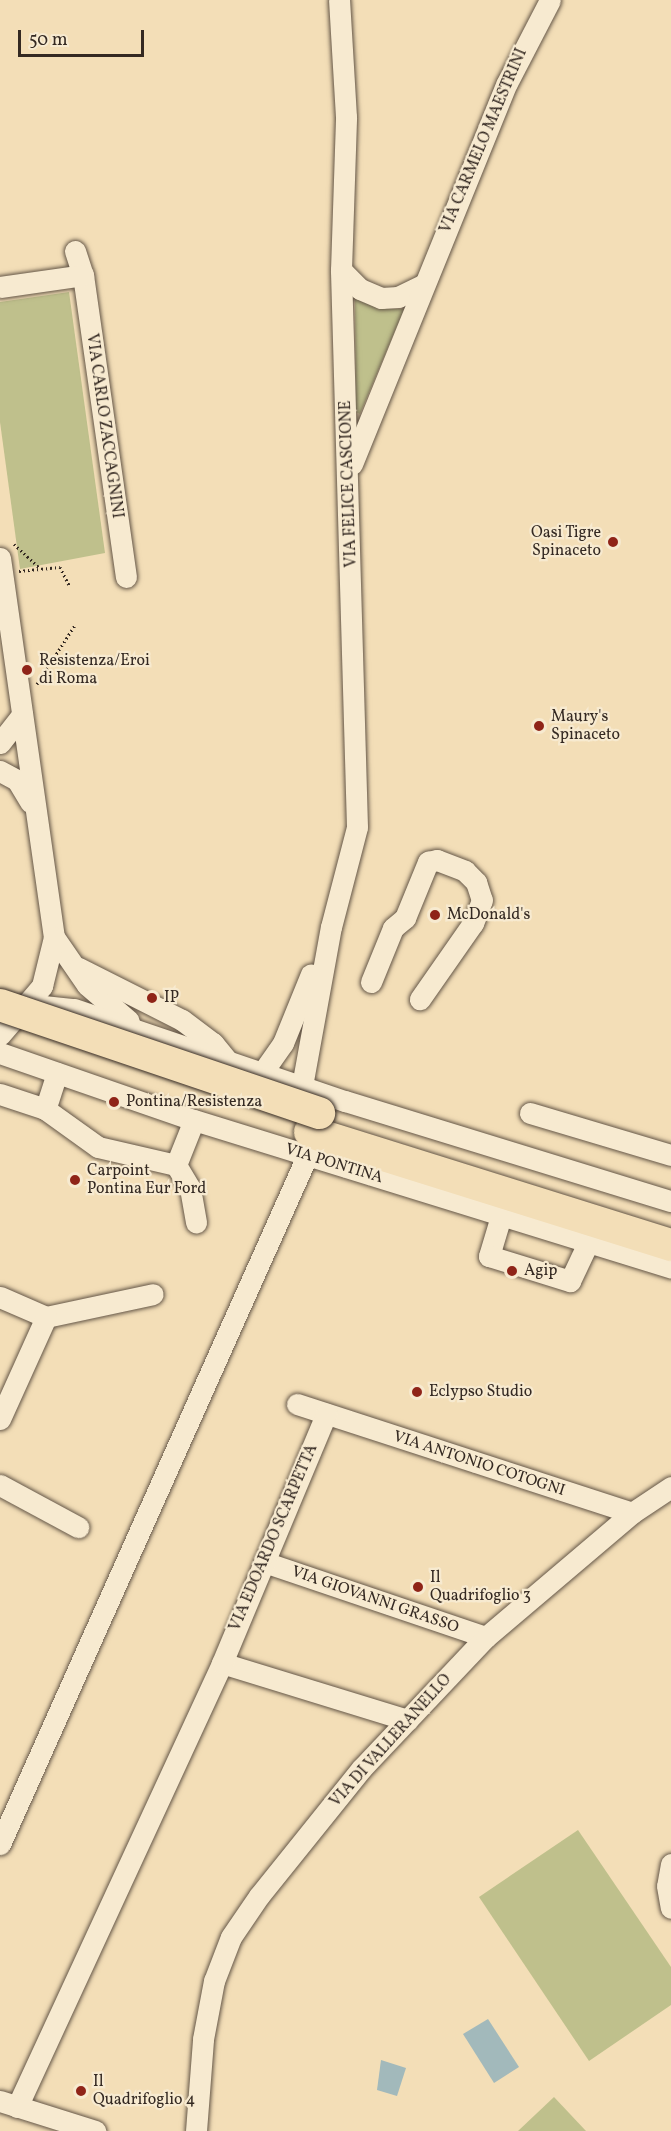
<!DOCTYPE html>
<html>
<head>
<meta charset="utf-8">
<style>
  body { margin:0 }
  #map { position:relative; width:671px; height:2131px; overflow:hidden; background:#f3deb7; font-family:Vollkorn,serif }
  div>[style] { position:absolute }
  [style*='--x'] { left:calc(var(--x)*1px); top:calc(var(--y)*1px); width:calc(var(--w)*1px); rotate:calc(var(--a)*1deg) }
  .green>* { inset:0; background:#bfc08c }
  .water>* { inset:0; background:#a2b9bb }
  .path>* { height:3px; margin-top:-1.5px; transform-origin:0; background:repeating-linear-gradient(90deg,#342922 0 1.5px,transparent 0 4.5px) }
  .roads { filter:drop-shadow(0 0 2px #645647) drop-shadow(0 0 2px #645647) }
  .minor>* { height:21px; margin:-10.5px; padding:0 10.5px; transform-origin:10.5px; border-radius:10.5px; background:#f7ead0 }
  .highway>* { height:32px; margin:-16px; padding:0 16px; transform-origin:16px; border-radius:16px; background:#f3deb7 }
  .bridges { filter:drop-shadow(0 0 2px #342922) drop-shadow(0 0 2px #342922) }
  .highway-bridge>* { height:32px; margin:-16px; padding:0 16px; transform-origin:16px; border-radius:16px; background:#f3deb7 }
  .dots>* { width:16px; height:16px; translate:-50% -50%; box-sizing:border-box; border:3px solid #f7ead0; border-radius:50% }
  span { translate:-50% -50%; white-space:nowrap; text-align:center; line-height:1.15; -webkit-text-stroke:4.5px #f7ead0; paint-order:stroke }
  .street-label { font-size:16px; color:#342922 }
  .poi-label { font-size:16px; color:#342922 }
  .right { translate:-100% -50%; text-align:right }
  .left { translate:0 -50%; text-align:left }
  .scale { position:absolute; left:18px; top:30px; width:126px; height:27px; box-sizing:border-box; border:3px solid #342922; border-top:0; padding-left:8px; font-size:18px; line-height:21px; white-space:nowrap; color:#342922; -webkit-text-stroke:4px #f7ead0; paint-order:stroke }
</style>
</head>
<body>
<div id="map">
  <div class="green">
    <i style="clip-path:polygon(69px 292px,105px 553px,20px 569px,0 422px,0 302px)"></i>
    <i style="clip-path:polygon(355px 297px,378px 309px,404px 309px,360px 414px,356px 412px)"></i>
    <i style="clip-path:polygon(578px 1830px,671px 1967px,671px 2005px,589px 2061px,479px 1897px)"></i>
    <i style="clip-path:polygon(554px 2097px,586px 2131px,518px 2131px)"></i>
  </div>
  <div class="water">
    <i style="clip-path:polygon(488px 2019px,519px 2067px,494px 2083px,463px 2034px)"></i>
    <i style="clip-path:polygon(381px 2060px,406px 2068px,397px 2096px,377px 2090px)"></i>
  </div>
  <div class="path">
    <i style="--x:14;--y:544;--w:34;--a:43"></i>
    <i style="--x:19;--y:571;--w:41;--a:-5.6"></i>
    <i style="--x:60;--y:567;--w:20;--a:63"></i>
    <i style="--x:37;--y:684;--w:70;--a:-57.2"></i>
  </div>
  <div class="roads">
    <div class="minor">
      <i style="--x:75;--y:251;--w:25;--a:72"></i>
      <i style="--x:83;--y:275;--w:305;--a:81.9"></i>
      <i style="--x:341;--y:270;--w:27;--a:45"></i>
      <i style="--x:360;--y:289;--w:23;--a:23"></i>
      <i style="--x:381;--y:298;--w:17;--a:-3"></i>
      <i style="--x:398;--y:297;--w:28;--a:-26"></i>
      <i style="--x:0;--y:287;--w:84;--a:-8.2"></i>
      <i style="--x:352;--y:464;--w:411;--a:-67.9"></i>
      <i style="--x:507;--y:83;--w:93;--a:-62.6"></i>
      <i style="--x:0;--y:558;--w:383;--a:81.9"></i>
      <i style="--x:54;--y:937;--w:58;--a:55.5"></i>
      <i style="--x:87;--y:985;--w:55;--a:40.6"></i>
      <i style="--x:0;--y:743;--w:36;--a:-52"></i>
      <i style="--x:0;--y:771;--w:19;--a:28"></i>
      <i style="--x:17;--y:780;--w:26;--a:59"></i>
      <i style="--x:79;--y:968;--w:115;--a:26.8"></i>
      <i style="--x:182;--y:1020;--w:39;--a:37"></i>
      <i style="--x:213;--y:1043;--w:26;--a:51"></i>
      <i style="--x:371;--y:982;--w:58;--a:-67.8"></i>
      <i style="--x:393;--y:928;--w:16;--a:-40"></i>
      <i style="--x:405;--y:918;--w:61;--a:-67.7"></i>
      <i style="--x:428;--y:862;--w:9;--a:-13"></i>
      <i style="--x:437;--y:860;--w:30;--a:21"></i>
      <i style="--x:465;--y:871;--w:16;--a:45"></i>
      <i style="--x:476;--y:882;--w:19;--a:72"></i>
      <i style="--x:482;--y:900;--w:25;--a:111"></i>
      <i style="--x:473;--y:923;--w:93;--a:124.9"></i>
      <i style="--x:25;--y:1011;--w:19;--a:-16"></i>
      <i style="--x:43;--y:1006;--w:31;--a:6"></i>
      <i style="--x:74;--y:1009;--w:286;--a:18.8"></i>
      <i style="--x:345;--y:1101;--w:341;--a:17.1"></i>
      <i style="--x:0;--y:1035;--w:65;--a:-49.4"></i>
      <i style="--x:42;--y:986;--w:50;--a:-76.2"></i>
      <i style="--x:0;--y:1053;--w:205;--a:19.1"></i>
      <i style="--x:194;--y:1120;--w:499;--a:17.2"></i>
      <i style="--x:57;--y:1073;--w:38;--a:108"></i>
      <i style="--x:45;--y:1109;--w:65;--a:35.6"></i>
      <i style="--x:98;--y:1147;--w:80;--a:13"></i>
      <i style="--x:176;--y:1165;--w:48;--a:-68.2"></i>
      <i style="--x:262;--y:1073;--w:37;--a:-55"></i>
      <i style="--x:283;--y:1043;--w:74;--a:-67.9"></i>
      <i style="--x:302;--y:1086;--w:162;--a:-79.7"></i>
      <i style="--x:331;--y:927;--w:103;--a:-75.4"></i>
      <i style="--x:357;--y:827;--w:557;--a:-91.65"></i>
      <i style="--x:341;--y:270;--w:153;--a:-88.1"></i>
      <i style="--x:346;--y:117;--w:117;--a:-93.4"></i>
      <i style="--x:0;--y:1094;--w:47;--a:18.4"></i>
      <i style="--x:530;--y:1113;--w:147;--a:16.6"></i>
      <i style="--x:176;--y:1165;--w:27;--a:59"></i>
      <i style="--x:190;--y:1188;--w:35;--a:80"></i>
      <i style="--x:501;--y:1216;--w:42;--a:106.7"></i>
      <i style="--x:489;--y:1256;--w:85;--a:17.2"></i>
      <i style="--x:570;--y:1281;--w:42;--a:-64.7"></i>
      <i style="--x:0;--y:1297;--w:50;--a:23.5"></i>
      <i style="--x:46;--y:1317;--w:109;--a:-12.1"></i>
      <i style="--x:297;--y:1404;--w:352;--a:18"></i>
      <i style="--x:0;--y:1419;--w:112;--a:-65.7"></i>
      <i style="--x:0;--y:1485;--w:89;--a:28.3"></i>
      <i style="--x:264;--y:1562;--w:234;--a:18.7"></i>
      <i style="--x:222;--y:1663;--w:194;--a:17.1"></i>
      <i style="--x:0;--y:1844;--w:753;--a:-65.95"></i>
      <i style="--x:671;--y:1864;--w:22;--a:100"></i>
      <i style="--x:667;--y:1886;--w:22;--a:80"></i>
      <i style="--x:0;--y:2101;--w:100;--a:17.5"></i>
      <i style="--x:17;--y:2107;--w:489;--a:-65.2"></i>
      <i style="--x:222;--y:1663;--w:270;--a:-67.3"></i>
      <i style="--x:196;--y:2131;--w:92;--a:-85.6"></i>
      <i style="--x:203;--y:2039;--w:59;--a:-79.3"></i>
      <i style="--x:214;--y:1981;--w:47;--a:-68.9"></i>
      <i style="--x:231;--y:1937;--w:50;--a:-55.7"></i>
      <i style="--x:259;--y:1896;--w:164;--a:-51.2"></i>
      <i style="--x:362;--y:1768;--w:180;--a:-46.6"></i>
      <i style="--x:486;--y:1637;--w:192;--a:-40.3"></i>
      <i style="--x:632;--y:1513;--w:47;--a:-33.7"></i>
    </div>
    <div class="highway">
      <i style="--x:310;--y:1132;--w:378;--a:17.4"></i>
    </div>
  </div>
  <div class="bridges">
    <div class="highway-bridge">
      <i style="--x:0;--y:1005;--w:337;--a:18.7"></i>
    </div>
  </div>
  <div class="dots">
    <i style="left:613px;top:542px;background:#8f2418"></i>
    <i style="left:27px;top:670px;background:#8f2418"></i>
    <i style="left:539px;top:726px;background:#8f2418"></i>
    <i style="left:435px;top:915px;background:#8f2418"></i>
    <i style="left:152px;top:998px;background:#8f2418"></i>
    <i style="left:114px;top:1102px;background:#8f2418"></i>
    <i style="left:75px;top:1180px;background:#8f2418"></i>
    <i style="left:512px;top:1271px;background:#8f2418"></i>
    <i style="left:417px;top:1392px;background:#8f2418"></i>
    <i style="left:418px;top:1587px;background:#8f2418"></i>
    <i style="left:81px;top:2091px;background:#8f2418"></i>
  </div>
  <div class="street-label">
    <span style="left:484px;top:141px;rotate:-67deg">VIA CARMELO MAESTRINI</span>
    <span style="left:104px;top:426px;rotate:82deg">VIA CARLO ZACCAGNINI</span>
    <span style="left:349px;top:484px;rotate:-92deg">VIA FELICE CASCIONE</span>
    <span style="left:334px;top:1164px;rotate:17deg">VIA PONTINA</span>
    <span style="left:479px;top:1464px;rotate:18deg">VIA ANTONIO COTOGNI</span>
    <span style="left:274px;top:1538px;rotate:-67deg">VIA EDOARDO SCARPETTA</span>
    <span style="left:375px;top:1600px;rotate:19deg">VIA GIOVANNI GRASSO</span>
    <span style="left:391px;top:1741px;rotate:-48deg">VIA DI VALLERANELLO</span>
  </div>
  <div class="poi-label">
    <span class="right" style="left:601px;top:542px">Oasi Tigre<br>Spinaceto</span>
    <span class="left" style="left:39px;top:670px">Resistenza/Eroi<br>di Roma</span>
    <span class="left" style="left:551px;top:726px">Maury's<br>Spinaceto</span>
    <span class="left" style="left:447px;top:915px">McDonald's</span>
    <span class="left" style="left:164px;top:998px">IP</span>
    <span class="left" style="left:126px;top:1102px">Pontina/Resistenza</span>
    <span class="left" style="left:87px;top:1180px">Carpoint<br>Pontina Eur Ford</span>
    <span class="left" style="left:524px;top:1271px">Agip</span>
    <span class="left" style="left:429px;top:1392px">Eclypso Studio</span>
    <span class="left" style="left:430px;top:1587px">Il<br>Quadrifoglio 3</span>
    <span class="left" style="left:93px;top:2091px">Il<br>Quadrifoglio 4</span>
  </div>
  <div class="scale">50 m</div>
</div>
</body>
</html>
